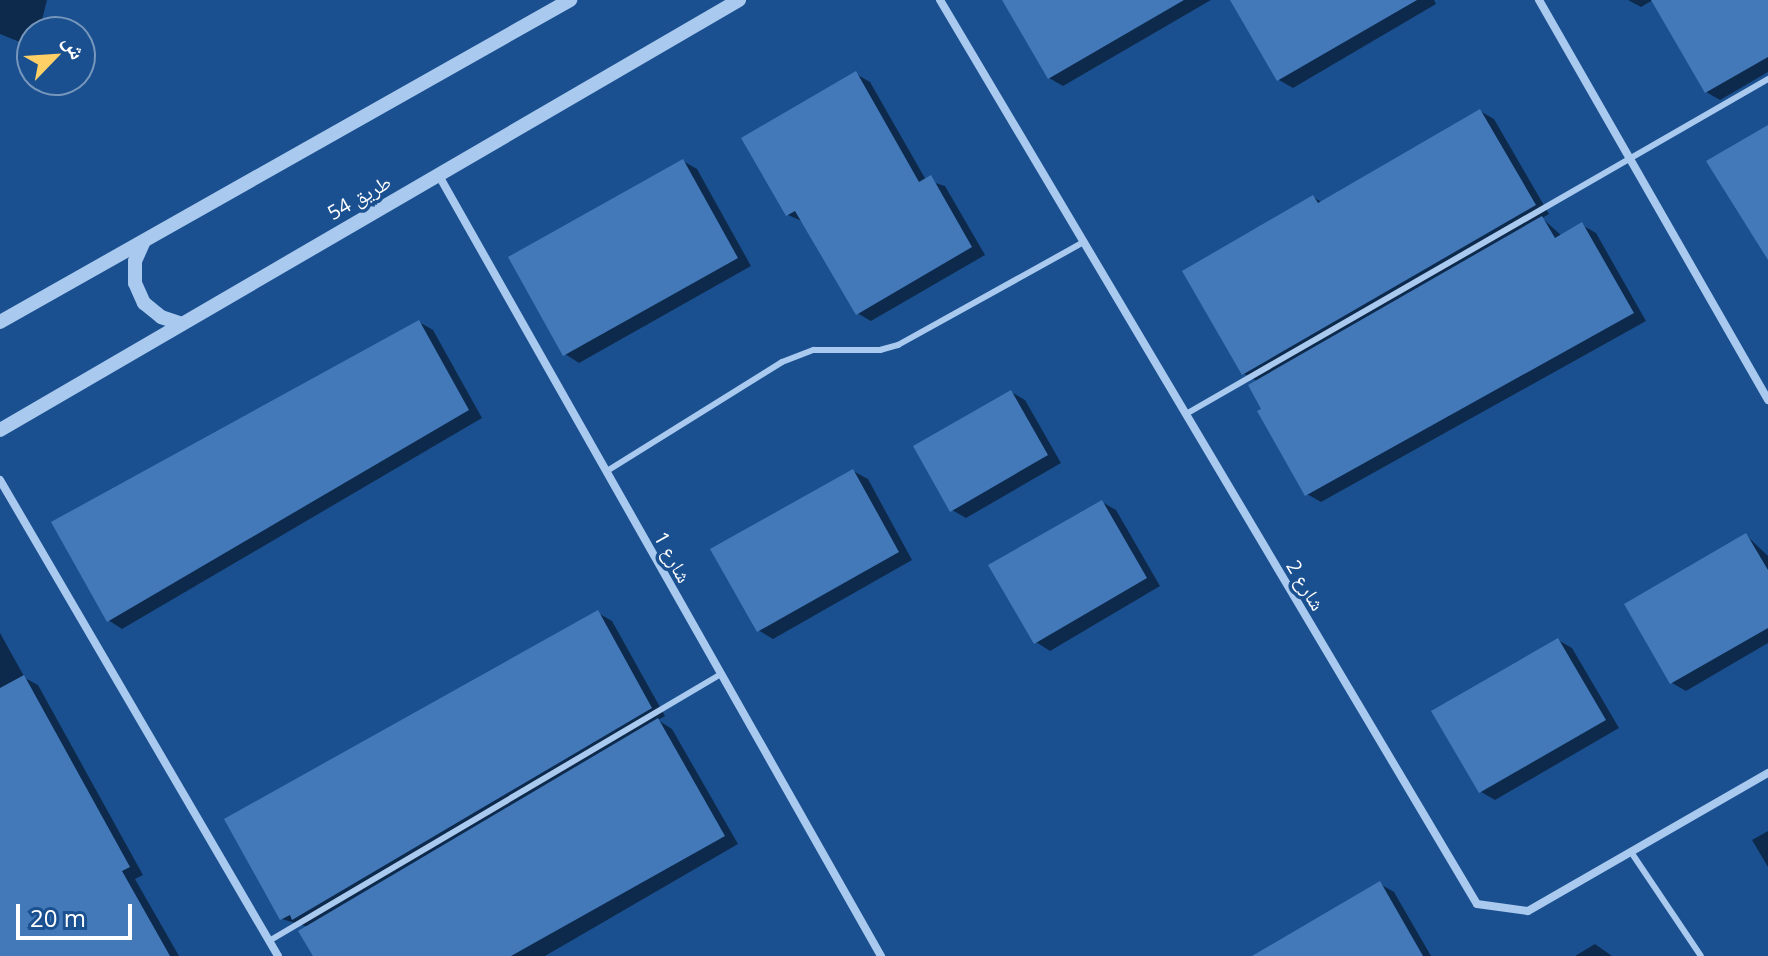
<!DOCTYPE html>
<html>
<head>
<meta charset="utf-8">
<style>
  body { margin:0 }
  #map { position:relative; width:1768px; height:956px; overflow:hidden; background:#1a5090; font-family:"Open Sans","Noto Naskh Arabic",sans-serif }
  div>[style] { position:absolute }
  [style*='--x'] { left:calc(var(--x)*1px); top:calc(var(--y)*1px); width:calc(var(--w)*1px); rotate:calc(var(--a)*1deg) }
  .shadow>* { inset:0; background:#0007 }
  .building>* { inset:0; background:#4379b8 }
  .service>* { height:6px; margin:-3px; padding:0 3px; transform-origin:3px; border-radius:3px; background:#a9c9ee }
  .minor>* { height:8px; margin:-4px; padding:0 4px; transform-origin:4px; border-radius:4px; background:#a9c9ee }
  .tertiary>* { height:14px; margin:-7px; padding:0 7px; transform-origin:7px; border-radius:7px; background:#a9c9ee }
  span { translate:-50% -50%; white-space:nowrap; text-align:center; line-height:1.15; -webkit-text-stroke:7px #1a5090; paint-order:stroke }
  .street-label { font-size:20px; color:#fff }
  .north { position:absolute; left:16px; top:16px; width:80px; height:80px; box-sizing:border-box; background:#1a5090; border:2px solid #7696bc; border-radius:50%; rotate:65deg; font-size:22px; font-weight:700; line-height:32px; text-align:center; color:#fff }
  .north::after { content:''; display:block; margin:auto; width:28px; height:36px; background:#ffd066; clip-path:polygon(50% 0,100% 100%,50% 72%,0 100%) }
  .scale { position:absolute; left:16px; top:904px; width:116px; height:36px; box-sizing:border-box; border:4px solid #fff; border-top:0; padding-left:10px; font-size:24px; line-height:28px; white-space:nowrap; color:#fff; -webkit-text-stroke:6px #1a5090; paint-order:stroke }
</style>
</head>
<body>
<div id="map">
  <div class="shadow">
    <i style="clip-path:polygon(0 0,47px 0,39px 32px,32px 32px,32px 47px,0 34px)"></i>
    <i style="clip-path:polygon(1005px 0,1211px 0,1063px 86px,1049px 78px)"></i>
    <i style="clip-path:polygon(1233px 0,1434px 0,1436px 4px,1293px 88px,1279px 80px)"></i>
    <i style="clip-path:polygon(1628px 0,1768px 0,1768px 72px,1720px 100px,1706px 92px,1653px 0,1641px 7px)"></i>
    <i style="clip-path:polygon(856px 74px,870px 82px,926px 180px,945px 186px,985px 255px,871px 321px,857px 313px,804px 222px,788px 215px)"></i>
    <i style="clip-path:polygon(1480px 111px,1494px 119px,1549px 214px,1542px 218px,1562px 236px,1582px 225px,1596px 233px,1646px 321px,1321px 502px,1307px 494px,1264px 409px,1258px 382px,1243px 373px,1313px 197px,1323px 203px)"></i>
    <i style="clip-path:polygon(683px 161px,697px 169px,751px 266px,579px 363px,565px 354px)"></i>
    <i style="clip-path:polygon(419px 322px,433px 330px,482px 418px,122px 629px,108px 620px)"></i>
    <i style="clip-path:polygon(1011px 392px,1025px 400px,1061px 463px,966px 518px,952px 510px)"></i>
    <i style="clip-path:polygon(853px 471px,868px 479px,912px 560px,773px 639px,758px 630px)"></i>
    <i style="clip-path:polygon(1102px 502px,1116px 510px,1160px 586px,1050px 651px,1036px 642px)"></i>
    <i style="clip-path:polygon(1746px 535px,1768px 556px,1768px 643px,1686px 691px,1672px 683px)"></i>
    <i style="clip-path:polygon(598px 613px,612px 621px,665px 716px,658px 720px,672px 729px,738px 844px,545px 956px,315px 956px,308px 927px,282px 919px)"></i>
    <i style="clip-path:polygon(0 633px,25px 678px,38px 685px,143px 875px,135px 879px,179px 956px,0 956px)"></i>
    <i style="clip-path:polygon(1558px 640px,1572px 648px,1619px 728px,1495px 800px,1481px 792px)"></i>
    <i style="clip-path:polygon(1768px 831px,1768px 867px,1752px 840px)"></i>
    <i style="clip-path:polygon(1380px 884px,1394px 892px,1431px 956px,1256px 956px)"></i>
    <i style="clip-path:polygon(1595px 944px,1612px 956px,1575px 956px)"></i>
  </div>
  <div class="building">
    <i style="clip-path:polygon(1002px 0,1184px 0,1048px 79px)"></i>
    <i style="clip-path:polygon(1230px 0,1417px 0,1277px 81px)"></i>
    <i style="clip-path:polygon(1651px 0,1768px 0,1768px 57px,1705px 93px)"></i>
    <i style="clip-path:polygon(856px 71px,919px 182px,931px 175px,972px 247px,856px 315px,795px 211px,786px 216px,741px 138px)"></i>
    <i style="clip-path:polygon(1480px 109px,1536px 205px,1242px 375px,1182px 271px,1313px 195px,1318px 203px)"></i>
    <i style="clip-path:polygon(1768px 125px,1768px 260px,1706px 161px)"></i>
    <i style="clip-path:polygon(683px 159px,738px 258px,563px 356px,508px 257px)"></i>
    <i style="clip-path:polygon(1542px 216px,1555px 238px,1582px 222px,1634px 313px,1305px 496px,1257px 411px,1261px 409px,1248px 385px)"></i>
    <i style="clip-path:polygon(419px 320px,469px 410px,107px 622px,51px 522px)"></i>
    <i style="clip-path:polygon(1011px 390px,1048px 455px,950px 512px,913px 446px)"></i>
    <i style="clip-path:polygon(853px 469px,899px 552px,757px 632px,710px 549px)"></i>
    <i style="clip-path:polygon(1102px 500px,1147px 578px,1034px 644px,988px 565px)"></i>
    <i style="clip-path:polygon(1746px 533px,1768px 570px,1768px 628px,1670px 684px,1624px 604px)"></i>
    <i style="clip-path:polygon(598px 610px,652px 708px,292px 920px,290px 915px,280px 920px,224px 819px)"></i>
    <i style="clip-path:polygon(1558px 638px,1606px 720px,1479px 793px,1431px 711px)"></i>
    <i style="clip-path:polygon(24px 675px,130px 867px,122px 871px,170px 956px,0 956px,0 688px)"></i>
    <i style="clip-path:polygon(658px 718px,725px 836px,511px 956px,313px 956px,298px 931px)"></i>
    <i style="clip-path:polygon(1380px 881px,1423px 956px,1252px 956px)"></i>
  </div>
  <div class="service">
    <i style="--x:1186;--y:414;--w:672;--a:-29.92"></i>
    <i style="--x:607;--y:471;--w:206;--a:-31.9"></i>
    <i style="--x:782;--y:362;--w:34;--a:-21"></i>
    <i style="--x:814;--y:350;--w:66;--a:0"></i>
    <i style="--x:880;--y:350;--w:19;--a:-16"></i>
    <i style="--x:898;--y:345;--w:213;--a:-29"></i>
    <i style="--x:1631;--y:852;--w:125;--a:56.1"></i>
    <i style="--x:269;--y:941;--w:525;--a:-30.57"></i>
  </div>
  <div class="minor">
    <i style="--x:940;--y:0;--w:1051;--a:59.29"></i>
    <i style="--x:1477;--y:904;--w:51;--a:7.8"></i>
    <i style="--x:1528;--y:911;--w:277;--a:-29.9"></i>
    <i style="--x:1539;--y:0;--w:461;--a:60.2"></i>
    <i style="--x:438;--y:174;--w:899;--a:60.47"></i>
    <i style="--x:0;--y:480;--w:551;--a:59.71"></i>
  </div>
  <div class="tertiary">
    <i style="--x:144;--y:241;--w:22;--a:114"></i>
    <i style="--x:135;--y:261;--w:22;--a:90"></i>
    <i style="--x:135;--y:283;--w:22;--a:66"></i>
    <i style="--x:144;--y:303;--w:22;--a:39"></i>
    <i style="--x:161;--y:317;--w:22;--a:18"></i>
    <i style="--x:0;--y:322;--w:655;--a:-29.46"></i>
    <i style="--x:0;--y:430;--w:855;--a:-30.19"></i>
  </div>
  <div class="street-label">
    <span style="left:359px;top:197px;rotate:-30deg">طريق 54</span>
    <span style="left:673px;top:557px;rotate:61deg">شارع 1</span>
    <span style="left:1306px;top:585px;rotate:59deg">شارع 2</span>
  </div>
  <div class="north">ش</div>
  <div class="scale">20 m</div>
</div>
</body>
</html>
